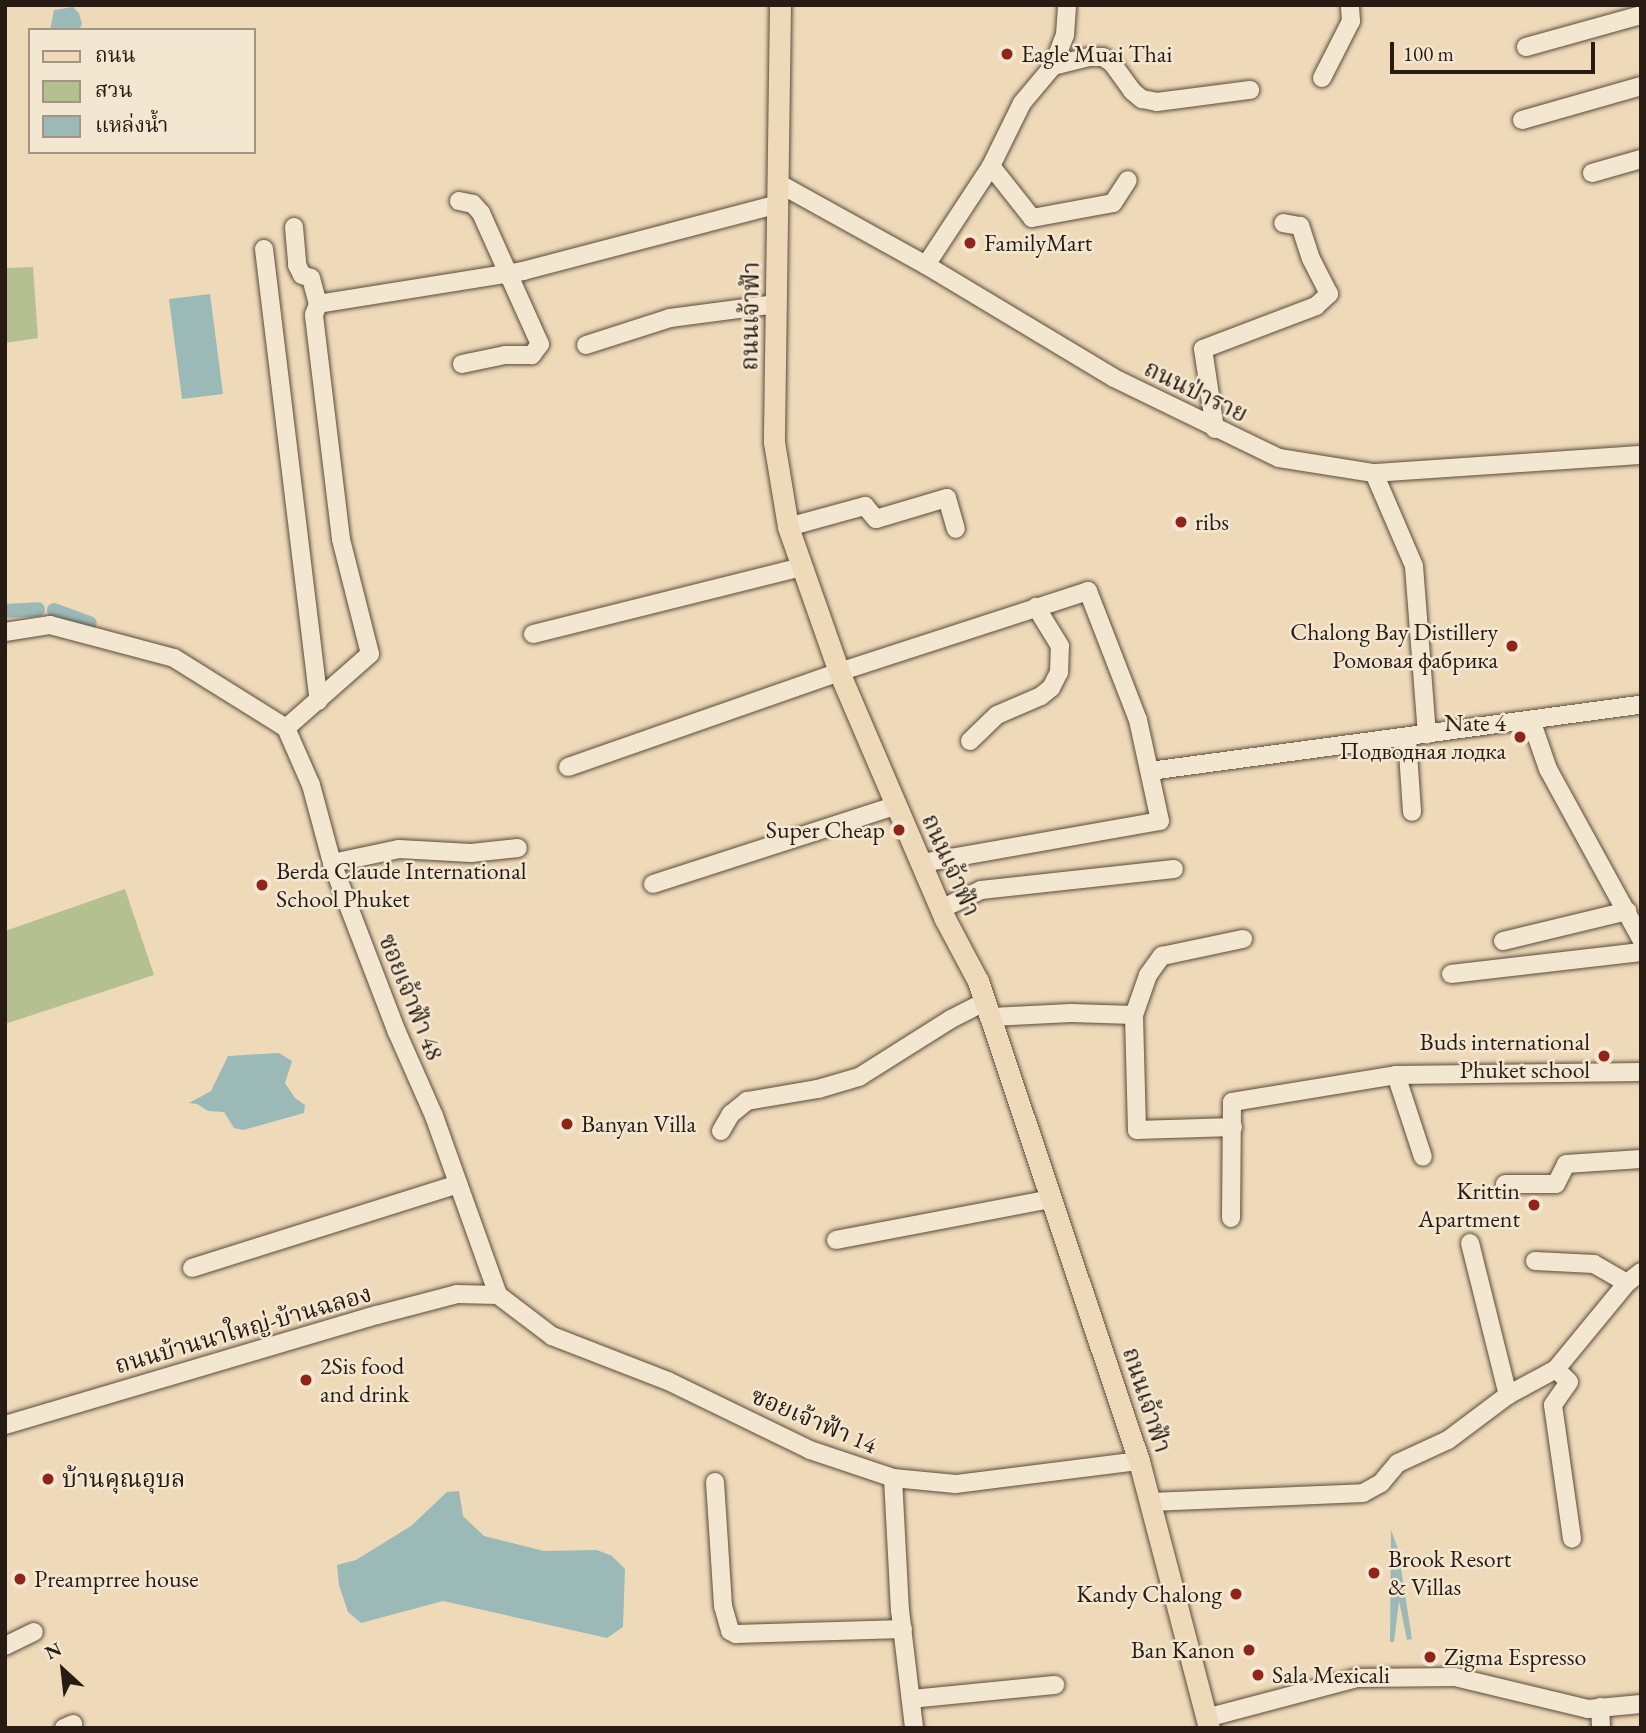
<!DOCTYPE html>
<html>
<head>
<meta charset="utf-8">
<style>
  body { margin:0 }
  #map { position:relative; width:1646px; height:1733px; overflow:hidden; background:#eedab8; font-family:"EB Garamond","Noto Serif Thai",serif }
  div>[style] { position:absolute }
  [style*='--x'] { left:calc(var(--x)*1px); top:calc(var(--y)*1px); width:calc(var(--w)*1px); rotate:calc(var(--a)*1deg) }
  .green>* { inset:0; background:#b5c091 }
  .water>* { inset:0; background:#9bb9b6 }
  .canal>* { height:14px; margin:-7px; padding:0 7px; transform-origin:7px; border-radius:7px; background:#9bb9b6 }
  .roads { filter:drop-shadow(0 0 2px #5a4b3c) drop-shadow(0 0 2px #5a4b3c) }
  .minor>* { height:18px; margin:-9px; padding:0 9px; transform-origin:9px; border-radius:9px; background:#f4e7d1 }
  .major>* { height:21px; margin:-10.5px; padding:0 10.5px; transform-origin:10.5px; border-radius:10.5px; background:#eedab8 }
  .dots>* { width:19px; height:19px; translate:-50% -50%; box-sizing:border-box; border:4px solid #f4e7d1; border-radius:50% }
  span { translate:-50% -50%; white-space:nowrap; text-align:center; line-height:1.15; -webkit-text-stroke:5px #f4e7d1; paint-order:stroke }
  .poi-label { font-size:24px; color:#281b13 }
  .left { translate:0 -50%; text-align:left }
  .right { translate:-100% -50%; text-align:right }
  .street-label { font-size:24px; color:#281b13 }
  .frame { position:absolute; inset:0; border:7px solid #281b13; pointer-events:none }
  .legend { position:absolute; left:28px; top:28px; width:228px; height:126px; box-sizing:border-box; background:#f4e7d1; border:2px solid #a29585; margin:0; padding:9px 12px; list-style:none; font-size:21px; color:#281b13 }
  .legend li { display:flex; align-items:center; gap:14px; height:35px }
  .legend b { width:35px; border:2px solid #a29585 }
  .north { position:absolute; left:28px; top:1635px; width:70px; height:70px; -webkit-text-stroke:5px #f4e7d1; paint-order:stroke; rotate:333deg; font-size:19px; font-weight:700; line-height:28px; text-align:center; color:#281b13 }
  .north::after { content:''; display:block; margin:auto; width:24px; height:32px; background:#281b13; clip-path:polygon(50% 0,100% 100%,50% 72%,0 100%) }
  .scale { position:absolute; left:1390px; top:42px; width:205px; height:32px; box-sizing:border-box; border:4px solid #281b13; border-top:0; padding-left:9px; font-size:21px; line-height:24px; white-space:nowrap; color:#281b13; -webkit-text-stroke:5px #f4e7d1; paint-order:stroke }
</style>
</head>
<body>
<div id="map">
  <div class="green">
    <i style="clip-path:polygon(33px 267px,38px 338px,5px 343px,5px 268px)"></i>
    <i style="clip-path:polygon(125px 889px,154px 975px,5px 1024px,5px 931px)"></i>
  </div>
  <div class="water">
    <i style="clip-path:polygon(73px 7px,79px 13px,82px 24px,79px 30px,50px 30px,54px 10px)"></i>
    <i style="clip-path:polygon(210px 294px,223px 394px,182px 399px,169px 299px)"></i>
    <i style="clip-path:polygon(279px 1053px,292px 1061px,285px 1083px,295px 1098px,305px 1105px,304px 1113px,243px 1130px,234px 1128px,224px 1112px,208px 1111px,197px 1104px,189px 1103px,211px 1091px,228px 1056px)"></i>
    <i style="clip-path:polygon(459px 1491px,463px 1516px,484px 1536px,544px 1551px,597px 1550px,612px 1556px,625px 1569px,623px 1627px,607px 1638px,443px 1601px,361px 1623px,348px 1612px,339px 1585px,337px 1565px,356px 1560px,411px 1526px,447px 1492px)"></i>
    <i style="clip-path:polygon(1391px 1530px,1398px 1549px,1412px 1639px,1407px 1640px,1399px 1601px,1394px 1642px,1390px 1642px)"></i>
  </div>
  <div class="canal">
    <i style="--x:54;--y:610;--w:38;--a:20"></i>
    <i style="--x:5;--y:611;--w:33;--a:-3"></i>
  </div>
  <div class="roads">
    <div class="minor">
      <i style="--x:1526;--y:47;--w:119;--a:-15.5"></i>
      <i style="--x:1053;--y:66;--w:38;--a:-14"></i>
      <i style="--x:1090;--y:57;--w:13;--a:0"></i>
      <i style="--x:1103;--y:57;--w:11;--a:34"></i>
      <i style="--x:1112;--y:63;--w:34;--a:54"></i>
      <i style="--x:1132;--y:91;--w:13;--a:39"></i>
      <i style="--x:1142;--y:99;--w:15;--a:11"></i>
      <i style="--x:1157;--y:102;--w:94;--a:-7.4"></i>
      <i style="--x:1322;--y:78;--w:64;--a:-63"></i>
      <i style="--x:1351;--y:21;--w:16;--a:-94"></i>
      <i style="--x:1522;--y:120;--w:124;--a:-15.9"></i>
      <i style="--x:991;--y:166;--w:66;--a:51.7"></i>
      <i style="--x:1032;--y:218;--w:82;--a:-10.5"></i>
      <i style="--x:1113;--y:203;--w:27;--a:-57"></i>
      <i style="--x:1592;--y:173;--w:51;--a:-15.9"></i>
      <i style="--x:778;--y:183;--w:169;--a:29"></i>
      <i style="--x:926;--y:265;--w:219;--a:31"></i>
      <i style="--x:1114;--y:378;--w:183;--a:25.9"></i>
      <i style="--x:1279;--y:458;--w:96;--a:9"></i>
      <i style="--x:1374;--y:473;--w:268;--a:-3.9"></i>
      <i style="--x:459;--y:201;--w:14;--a:12"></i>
      <i style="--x:473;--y:204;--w:12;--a:48"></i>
      <i style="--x:481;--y:213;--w:144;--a:65.8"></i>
      <i style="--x:540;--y:344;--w:14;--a:126"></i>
      <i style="--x:532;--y:355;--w:27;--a:180"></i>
      <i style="--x:505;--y:355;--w:44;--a:168.2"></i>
      <i style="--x:294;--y:227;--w:38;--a:85"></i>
      <i style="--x:297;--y:265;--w:11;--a:63"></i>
      <i style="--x:302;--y:275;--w:9;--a:18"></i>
      <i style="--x:311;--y:278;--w:27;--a:75"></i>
      <i style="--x:264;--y:249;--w:455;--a:83.1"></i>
      <i style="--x:926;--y:265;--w:118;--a:-56.7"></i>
      <i style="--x:991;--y:166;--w:70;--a:-63.8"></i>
      <i style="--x:1022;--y:103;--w:48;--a:-50"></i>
      <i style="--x:1053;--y:66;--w:33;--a:-69"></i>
      <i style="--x:1065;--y:35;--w:30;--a:-86"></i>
      <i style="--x:586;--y:345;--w:88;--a:-17.8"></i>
      <i style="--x:670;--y:318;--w:107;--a:-7.5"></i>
      <i style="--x:1215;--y:429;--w:81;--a:-98.5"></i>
      <i style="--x:1203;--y:349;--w:121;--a:-20.8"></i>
      <i style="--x:1316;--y:306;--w:18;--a:-43"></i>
      <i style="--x:1329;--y:294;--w:39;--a:-117"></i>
      <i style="--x:1311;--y:259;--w:35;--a:-108"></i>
      <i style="--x:1300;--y:226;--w:17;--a:-170"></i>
      <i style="--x:1374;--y:473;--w:101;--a:66.7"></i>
      <i style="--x:1414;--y:566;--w:169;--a:85.6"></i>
      <i style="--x:788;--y:527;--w:80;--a:-15.3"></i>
      <i style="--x:865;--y:506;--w:17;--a:50"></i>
      <i style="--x:876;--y:519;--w:74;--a:-16.5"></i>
      <i style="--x:947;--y:498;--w:32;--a:74"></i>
      <i style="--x:5;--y:632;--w:46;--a:-8.8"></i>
      <i style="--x:50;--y:625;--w:128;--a:14.9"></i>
      <i style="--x:174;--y:658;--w:132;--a:32"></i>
      <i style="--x:286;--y:728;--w:62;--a:66.3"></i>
      <i style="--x:311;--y:785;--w:81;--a:74.9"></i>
      <i style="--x:332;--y:863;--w:181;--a:69"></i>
      <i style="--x:397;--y:1032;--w:92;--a:66.2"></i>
      <i style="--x:434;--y:1116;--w:190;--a:70.3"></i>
      <i style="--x:533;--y:634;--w:276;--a:-14"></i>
      <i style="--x:1531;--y:720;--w:52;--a:70.9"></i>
      <i style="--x:1548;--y:769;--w:194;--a:61.3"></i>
      <i style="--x:286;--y:728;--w:112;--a:-41.4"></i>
      <i style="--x:370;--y:654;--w:119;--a:-104.2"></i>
      <i style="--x:341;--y:539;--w:226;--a:-96.9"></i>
      <i style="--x:314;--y:315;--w:12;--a:-70"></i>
      <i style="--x:318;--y:304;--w:208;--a:-9.1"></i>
      <i style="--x:523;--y:271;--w:264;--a:-14.7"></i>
      <i style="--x:1407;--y:738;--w:74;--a:86.1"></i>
      <i style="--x:970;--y:741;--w:37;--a:-44"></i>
      <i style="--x:997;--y:715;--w:48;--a:-23.4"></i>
      <i style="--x:1041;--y:696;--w:13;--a:-39"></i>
      <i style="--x:1051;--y:688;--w:18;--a:-63"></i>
      <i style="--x:1059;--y:672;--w:26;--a:-88"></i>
      <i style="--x:1060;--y:646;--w:46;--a:-121.6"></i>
      <i style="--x:568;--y:767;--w:287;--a:-19.3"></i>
      <i style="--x:839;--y:672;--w:262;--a:-18"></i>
      <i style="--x:1088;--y:591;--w:138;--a:68.8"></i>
      <i style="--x:1138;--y:720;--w:103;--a:77.7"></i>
      <i style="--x:1160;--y:821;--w:242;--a:170"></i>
      <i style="--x:1150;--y:771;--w:495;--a:-7.7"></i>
      <i style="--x:332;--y:863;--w:68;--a:-11.8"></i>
      <i style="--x:399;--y:849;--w:72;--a:3.2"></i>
      <i style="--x:471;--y:853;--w:47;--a:-6.1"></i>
      <i style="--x:653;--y:884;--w:254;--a:-17.9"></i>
      <i style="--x:941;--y:909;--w:44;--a:-25.4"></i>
      <i style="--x:981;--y:890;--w:194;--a:-6.2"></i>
      <i style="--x:1503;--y:941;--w:128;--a:-13.6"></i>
      <i style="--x:1451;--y:974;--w:191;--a:-6.6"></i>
      <i style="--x:991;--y:1017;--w:80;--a:-2.9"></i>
      <i style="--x:1071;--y:1013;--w:63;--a:1.8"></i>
      <i style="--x:1396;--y:1075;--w:86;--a:71.8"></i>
      <i style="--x:1233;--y:1127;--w:96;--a:178.2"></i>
      <i style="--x:1137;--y:1130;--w:115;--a:-91.5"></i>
      <i style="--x:1134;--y:1015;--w:42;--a:-70.7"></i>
      <i style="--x:1148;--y:975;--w:24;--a:-54"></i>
      <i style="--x:1162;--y:956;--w:83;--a:-11.9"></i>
      <i style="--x:721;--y:1131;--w:20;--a:-60"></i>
      <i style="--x:731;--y:1114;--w:21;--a:-39"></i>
      <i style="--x:747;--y:1101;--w:72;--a:-9.6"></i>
      <i style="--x:818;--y:1089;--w:43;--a:-16.3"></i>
      <i style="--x:859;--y:1077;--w:109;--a:-32.2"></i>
      <i style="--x:951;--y:1019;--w:38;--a:-27"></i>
      <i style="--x:1505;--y:1184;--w:51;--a:0"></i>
      <i style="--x:1556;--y:1184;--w:22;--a:-63"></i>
      <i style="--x:1566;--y:1164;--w:75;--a:-3.8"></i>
      <i style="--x:1231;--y:1218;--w:116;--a:-89.5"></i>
      <i style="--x:1232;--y:1102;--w:166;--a:-9.3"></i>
      <i style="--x:1396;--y:1075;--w:245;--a:-0.7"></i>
      <i style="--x:836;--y:1240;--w:219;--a:-10.8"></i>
      <i style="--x:1470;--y:1243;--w:157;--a:76"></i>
      <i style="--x:1535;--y:1261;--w:59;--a:2.9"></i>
      <i style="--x:1594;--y:1264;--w:38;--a:30"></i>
      <i style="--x:192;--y:1268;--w:279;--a:-17.5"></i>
      <i style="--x:498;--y:1295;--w:68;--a:37.2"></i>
      <i style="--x:552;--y:1336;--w:124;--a:21.2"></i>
      <i style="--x:668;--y:1381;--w:158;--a:25.9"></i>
      <i style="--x:810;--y:1450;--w:88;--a:18.6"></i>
      <i style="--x:893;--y:1478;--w:63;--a:5.4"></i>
      <i style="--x:956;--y:1484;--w:184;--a:-7.2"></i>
      <i style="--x:1556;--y:1369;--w:18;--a:45"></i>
      <i style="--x:1569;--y:1382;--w:28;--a:125"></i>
      <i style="--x:1553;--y:1405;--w:135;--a:81.9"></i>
      <i style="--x:5;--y:1425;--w:388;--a:-16.5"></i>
      <i style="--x:377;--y:1315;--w:83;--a:-14.7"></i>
      <i style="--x:457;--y:1294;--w:41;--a:1.4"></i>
      <i style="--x:893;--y:1478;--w:132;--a:87"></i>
      <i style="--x:900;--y:1610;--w:119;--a:83.2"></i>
      <i style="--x:715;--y:1482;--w:124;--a:86.3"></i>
      <i style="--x:723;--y:1606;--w:26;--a:74"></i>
      <i style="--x:730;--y:1631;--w:7;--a:27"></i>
      <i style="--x:736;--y:1634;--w:167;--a:-1.7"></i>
      <i style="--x:1151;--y:1502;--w:212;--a:-2.4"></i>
      <i style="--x:1363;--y:1493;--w:21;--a:-29"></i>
      <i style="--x:1381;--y:1483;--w:26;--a:-50"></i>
      <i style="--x:1398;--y:1463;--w:55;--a:-24.7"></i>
      <i style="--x:1448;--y:1440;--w:75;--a:-36.9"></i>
      <i style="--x:1508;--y:1395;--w:55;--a:-28.4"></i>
      <i style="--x:1556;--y:1369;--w:112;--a:-50.5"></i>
      <i style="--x:1627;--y:1283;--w:18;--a:-38"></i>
      <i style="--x:5;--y:1646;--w:32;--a:-26"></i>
      <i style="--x:911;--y:1699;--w:145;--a:-5.6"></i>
      <i style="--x:1600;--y:1707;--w:21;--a:87"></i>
      <i style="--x:1206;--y:1718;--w:156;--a:-14.8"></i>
      <i style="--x:1357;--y:1678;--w:98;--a:-0.6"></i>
      <i style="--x:1455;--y:1677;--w:137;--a:13.5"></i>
      <i style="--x:1588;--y:1709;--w:53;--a:-5.4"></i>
      <i style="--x:64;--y:1728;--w:10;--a:-24"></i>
    </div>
    <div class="major">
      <i style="--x:780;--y:5;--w:437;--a:90.8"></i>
      <i style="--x:774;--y:442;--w:86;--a:80.6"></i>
      <i style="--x:788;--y:527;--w:154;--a:70.6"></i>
      <i style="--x:839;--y:672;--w:269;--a:66.8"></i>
      <i style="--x:945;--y:919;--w:70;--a:62"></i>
      <i style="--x:978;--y:981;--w:506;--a:71.46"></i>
      <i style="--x:1139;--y:1461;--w:276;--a:75.3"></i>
    </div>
  </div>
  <div class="dots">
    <i style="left:1007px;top:54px;background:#8f2418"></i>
    <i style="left:970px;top:243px;background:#8f2418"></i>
    <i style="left:1181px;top:522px;background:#8f2418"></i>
    <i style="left:1512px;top:646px;background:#8f2418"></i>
    <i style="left:1520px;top:737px;background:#8f2418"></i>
    <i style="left:899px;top:830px;background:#8f2418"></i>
    <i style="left:262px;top:885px;background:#8f2418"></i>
    <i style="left:1604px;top:1056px;background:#8f2418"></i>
    <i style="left:567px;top:1124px;background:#8f2418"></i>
    <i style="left:1534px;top:1205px;background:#8f2418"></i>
    <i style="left:306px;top:1380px;background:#8f2418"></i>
    <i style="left:48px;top:1479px;background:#8f2418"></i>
    <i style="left:1374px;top:1573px;background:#8f2418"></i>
    <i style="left:20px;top:1579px;background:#8f2418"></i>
    <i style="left:1236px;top:1594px;background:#8f2418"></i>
    <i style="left:1249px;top:1650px;background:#8f2418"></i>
    <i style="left:1430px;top:1657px;background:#8f2418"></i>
    <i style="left:1258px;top:1675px;background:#8f2418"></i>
  </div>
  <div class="poi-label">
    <span class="left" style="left:1021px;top:54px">Eagle Muai Thai</span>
    <span class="left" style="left:984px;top:243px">FamilyMart</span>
    <span class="left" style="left:1195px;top:522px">ribs</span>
    <span class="right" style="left:1498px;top:646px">Chalong Bay Distillery<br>Ромовая фабрика</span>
    <span class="right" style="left:1506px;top:737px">Nate 4<br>Подводная лодка</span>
    <span class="right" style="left:885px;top:830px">Super Cheap</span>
    <span class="left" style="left:276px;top:885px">Berda Claude International<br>School Phuket</span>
    <span class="right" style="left:1590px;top:1056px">Buds international<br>Phuket school</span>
    <span class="left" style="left:581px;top:1124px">Banyan Villa</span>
    <span class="right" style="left:1520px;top:1205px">Krittin<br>Apartment</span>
    <span class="left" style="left:320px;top:1380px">2Sis food<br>and drink</span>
    <span class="left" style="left:62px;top:1479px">บ้านคุณอุบล</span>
    <span class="left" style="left:1388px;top:1573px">Brook Resort<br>&amp; Villas</span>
    <span class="left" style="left:34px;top:1579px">Preamprree house</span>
    <span class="right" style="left:1222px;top:1594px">Kandy Chalong</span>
    <span class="right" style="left:1235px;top:1650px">Ban Kanon</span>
    <span class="left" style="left:1444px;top:1657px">Zigma Espresso</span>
    <span class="left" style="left:1272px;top:1675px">Sala Mexicali</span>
  </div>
  <div class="street-label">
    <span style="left:750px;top:316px;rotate:-89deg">ถนนเจ้าฟ้า</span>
    <span style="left:1196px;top:391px;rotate:26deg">ถนนป่าราย</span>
    <span style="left:951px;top:865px;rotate:66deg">ถนนเจ้าฟ้า</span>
    <span style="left:411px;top:997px;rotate:68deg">ซอยเจ้าฟ้า 48</span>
    <span style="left:243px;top:1329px;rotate:-16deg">ถนนบ้านนาใหญ่-บ้านฉลอง</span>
    <span style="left:1147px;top:1400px;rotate:72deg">ถนนเจ้าฟ้า</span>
    <span style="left:814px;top:1420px;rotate:23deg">ซอยเจ้าฟ้า 14</span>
  </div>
  <div class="frame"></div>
  <ul class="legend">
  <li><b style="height:9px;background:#eedab8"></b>ถนน</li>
  <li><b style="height:19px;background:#b5c091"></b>สวน</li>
  <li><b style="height:19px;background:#9bb9b6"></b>แหล่งน้ำ</li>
  </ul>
  <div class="north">N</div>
  <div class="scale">100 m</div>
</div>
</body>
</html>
